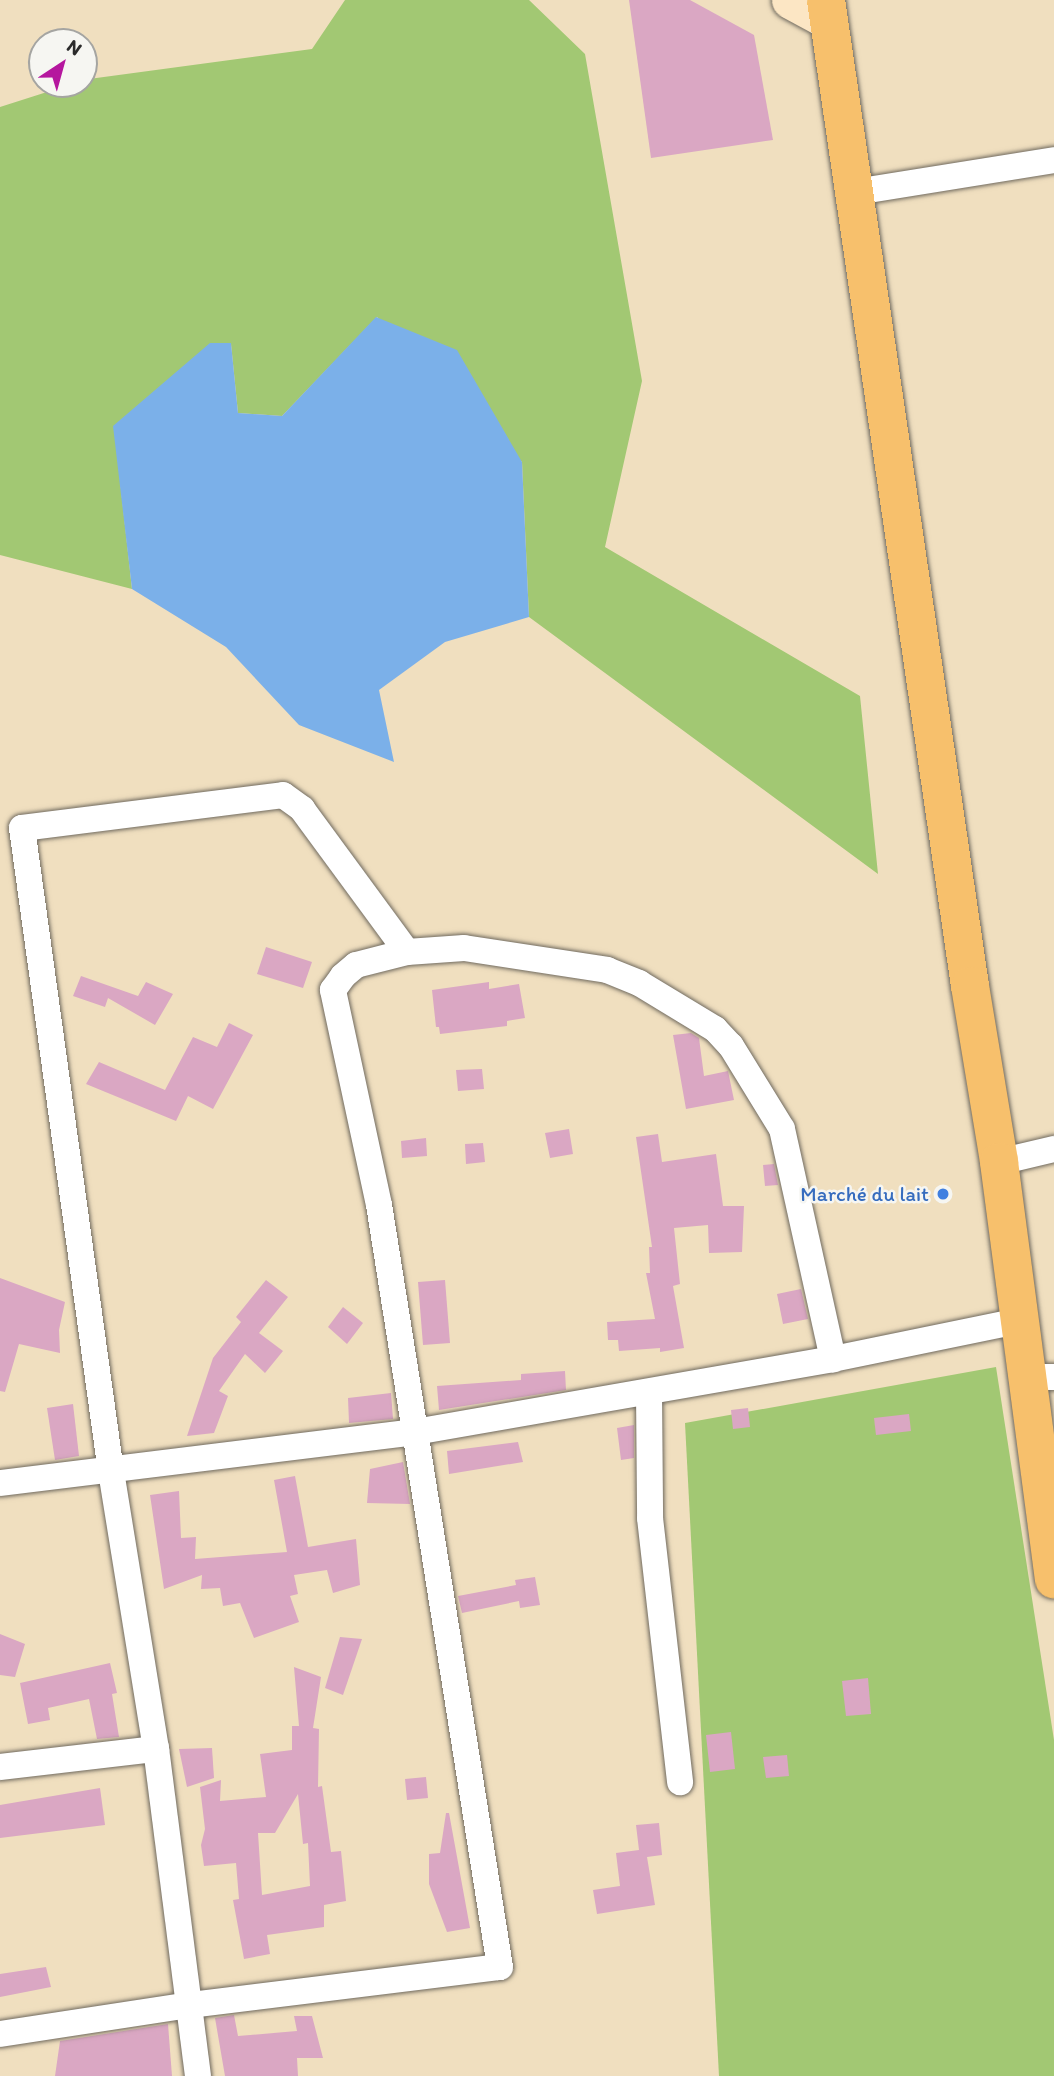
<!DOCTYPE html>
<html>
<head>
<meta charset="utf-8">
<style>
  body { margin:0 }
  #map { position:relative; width:1054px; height:2076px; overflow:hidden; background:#f0dfbf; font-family:Itim,sans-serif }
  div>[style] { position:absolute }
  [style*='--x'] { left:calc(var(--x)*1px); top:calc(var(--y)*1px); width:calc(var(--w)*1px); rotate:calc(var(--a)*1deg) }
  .green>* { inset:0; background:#a2c873 }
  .water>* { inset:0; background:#7bb0e9 }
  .building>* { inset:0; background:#daa7c3 }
  .roads { filter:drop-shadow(0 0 2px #706a5f) drop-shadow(0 0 2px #706a5f) }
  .street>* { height:26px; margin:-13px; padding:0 13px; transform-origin:13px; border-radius:13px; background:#fff }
  .secondary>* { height:37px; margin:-18.5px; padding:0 18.5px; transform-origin:18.5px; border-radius:18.5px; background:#fce6c4 }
  .highway>* { height:38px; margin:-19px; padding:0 19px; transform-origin:19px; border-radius:19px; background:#f7c06c }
  .dots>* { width:19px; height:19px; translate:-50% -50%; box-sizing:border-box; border:4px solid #f6f6f2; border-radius:50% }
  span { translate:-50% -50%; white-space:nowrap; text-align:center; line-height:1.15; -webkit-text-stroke:5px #f6f6f2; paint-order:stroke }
  .shop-label { font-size:21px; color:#366cbe }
  .right { translate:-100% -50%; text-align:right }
  .north { position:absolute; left:28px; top:28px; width:70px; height:70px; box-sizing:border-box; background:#f6f6f2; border:2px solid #a5a5a2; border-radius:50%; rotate:36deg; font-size:19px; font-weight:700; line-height:28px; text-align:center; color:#2b2b2b }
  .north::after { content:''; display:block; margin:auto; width:24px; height:32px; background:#b5179e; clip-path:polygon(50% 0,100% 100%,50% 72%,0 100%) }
</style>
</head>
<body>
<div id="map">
  <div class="green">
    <i style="clip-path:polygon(345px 0,529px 0,585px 54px,642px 381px,605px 547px,860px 696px,878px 874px,529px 617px,522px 462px,377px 317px,282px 416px,238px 413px,231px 344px,114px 426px,132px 589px,0 555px,0 107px,72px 84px,84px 84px,89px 79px,312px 49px)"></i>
    <i style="clip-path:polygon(996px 1367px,1054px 1740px,1054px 2076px,719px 2076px,685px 1423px)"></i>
  </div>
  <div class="water">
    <i style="clip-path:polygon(376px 317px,457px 350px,522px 462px,529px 617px,445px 642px,379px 690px,394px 762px,299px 725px,226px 647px,132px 589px,113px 426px,210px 343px,231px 343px,238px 413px,282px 416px)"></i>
  </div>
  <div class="building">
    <i style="clip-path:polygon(629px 0,690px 0,754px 35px,773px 140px,651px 158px)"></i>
    <i style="clip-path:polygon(266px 947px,312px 962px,303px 988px,257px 974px)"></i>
    <i style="clip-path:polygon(81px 976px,138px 996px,146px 982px,173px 994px,155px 1025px,108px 998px,105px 1007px,73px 996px)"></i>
    <i style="clip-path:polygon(489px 982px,489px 989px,519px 984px,525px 1018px,507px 1021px,507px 1026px,440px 1034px,439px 1027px,436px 1027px,432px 990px)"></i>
    <i style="clip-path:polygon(229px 1023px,253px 1035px,213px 1109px,188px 1096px,176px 1121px,86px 1084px,99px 1062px,165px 1090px,193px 1037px,217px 1047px)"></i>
    <i style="clip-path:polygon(691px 1033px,699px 1038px,704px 1076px,728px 1071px,734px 1100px,686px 1109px,673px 1035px)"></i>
    <i style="clip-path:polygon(482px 1069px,484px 1089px,458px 1091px,456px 1070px)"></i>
    <i style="clip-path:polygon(569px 1129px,573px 1154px,550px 1158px,545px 1133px)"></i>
    <i style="clip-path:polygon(658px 1134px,662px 1162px,716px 1154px,723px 1206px,744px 1206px,742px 1252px,709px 1253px,708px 1225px,674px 1228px,680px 1284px,673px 1286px,684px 1348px,660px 1352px,660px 1348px,619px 1351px,618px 1340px,608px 1340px,607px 1322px,655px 1319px,646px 1273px,650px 1273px,649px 1247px,652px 1247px,636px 1137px)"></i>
    <i style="clip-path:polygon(426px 1138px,427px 1156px,402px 1158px,401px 1141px)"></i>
    <i style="clip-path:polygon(483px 1143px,485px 1162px,466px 1164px,465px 1144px)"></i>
    <i style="clip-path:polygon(774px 1164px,778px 1185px,765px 1186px,763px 1165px)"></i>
    <i style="clip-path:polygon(0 1278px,65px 1302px,59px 1330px,60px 1353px,19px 1344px,5px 1392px,0 1391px)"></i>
    <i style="clip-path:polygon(266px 1280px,288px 1297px,259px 1333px,283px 1351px,265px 1373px,245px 1354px,219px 1391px,228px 1396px,214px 1433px,187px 1436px,213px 1358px,241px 1322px,236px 1317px)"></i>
    <i style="clip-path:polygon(445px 1280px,450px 1343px,423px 1345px,418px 1282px)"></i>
    <i style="clip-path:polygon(801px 1289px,808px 1319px,783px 1324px,777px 1294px)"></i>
    <i style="clip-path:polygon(343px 1307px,363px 1323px,347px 1344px,328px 1327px)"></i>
    <i style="clip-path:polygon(565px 1371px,566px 1390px,439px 1410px,437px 1386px,521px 1380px,521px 1374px)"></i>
    <i style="clip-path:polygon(391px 1393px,393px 1419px,349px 1423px,348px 1398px)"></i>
    <i style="clip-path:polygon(73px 1404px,79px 1456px,55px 1460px,47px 1408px)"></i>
    <i style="clip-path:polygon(748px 1408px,750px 1427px,733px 1429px,731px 1410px)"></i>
    <i style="clip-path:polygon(909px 1414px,911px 1431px,876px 1435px,874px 1418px)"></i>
    <i style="clip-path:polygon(634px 1425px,634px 1458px,621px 1460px,617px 1428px)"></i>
    <i style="clip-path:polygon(518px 1442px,523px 1462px,449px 1474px,447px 1451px)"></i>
    <i style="clip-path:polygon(403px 1462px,410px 1504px,367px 1503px,370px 1469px)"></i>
    <i style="clip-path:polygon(295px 1476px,308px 1547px,356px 1539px,360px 1585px,333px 1593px,327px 1570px,294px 1575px,298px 1594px,290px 1596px,299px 1622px,254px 1638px,240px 1603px,223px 1606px,220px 1588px,201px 1589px,202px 1575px,164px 1589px,150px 1495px,179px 1491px,181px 1538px,196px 1537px,195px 1559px,287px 1552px,274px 1480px)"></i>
    <i style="clip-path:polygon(535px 1577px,540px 1605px,520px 1608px,519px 1601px,462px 1613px,458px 1596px,516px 1585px,515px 1580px)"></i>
    <i style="clip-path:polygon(0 1634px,25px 1644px,15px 1677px,0 1675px)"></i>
    <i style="clip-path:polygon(340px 1637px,362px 1639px,343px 1695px,325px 1688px)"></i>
    <i style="clip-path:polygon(110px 1663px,117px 1693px,112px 1694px,119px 1737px,97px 1739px,89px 1699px,48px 1708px,50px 1720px,28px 1724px,20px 1683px)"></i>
    <i style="clip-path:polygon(evenodd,294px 1667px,321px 1677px,313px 1728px,319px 1729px,318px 1787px,322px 1786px,331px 1852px,341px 1851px,346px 1901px,324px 1905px,324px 1927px,267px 1935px,270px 1954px,244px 1959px,233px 1900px,239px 1899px,236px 1863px,204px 1866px,201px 1845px,205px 1829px,200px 1787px,221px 1780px,220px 1801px,266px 1797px,260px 1754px,292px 1750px,292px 1726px,299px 1726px,294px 1667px,298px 1794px,303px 1844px,308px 1843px,310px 1886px,262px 1895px,258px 1833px,275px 1833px,298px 1794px)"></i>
    <i style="clip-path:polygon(868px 1678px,871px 1714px,846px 1716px,842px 1681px)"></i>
    <i style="clip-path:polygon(731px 1732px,735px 1769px,710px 1772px,706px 1735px)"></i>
    <i style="clip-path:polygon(212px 1748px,214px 1778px,187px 1787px,179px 1749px)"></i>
    <i style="clip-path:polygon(787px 1755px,789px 1776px,766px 1778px,763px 1757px)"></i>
    <i style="clip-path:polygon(426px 1777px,428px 1798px,407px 1800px,405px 1779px)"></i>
    <i style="clip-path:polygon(100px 1788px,105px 1825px,0 1838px,0 1805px)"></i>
    <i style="clip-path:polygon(446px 1813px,449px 1813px,470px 1928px,447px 1932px,429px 1884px,429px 1854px,440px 1853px)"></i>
    <i style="clip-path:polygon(659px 1823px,662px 1855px,647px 1857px,655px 1905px,597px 1914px,593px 1890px,620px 1886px,616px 1853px,639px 1850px,636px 1825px)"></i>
    <i style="clip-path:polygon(46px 1967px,51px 1987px,0 1997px,0 1974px)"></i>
    <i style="clip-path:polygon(234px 2015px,238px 2036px,297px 2031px,294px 2016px,312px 2016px,323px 2058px,297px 2058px,298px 2076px,225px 2076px,215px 2018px)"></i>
    <i style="clip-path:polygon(168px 2024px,172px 2076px,55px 2076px,60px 2041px)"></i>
  </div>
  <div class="roads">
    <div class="street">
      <i style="--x:855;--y:192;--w:202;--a:-9.1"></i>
      <i style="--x:999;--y:1162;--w:57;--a:-13.3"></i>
      <i style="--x:1026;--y:1377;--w:28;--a:0"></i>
      <i style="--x:649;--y:1392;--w:126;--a:89.5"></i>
      <i style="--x:650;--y:1518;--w:266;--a:83.5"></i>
      <i style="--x:0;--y:1483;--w:418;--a:-7"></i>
      <i style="--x:415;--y:1432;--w:424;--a:-9.9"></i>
      <i style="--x:833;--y:1359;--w:189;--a:-11.6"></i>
      <i style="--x:0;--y:1767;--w:157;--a:-6.6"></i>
      <i style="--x:0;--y:2034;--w:192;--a:-8.7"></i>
      <i style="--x:190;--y:2005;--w:312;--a:-7"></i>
      <i style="--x:500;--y:1967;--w:772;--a:-99.02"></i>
      <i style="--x:379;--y:1205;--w:220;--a:-102.1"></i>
      <i style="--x:333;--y:990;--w:17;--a:-54"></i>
      <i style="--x:343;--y:976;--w:17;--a:-40"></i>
      <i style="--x:356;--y:965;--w:53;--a:-14.3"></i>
      <i style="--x:407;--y:952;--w:57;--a:-4"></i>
      <i style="--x:464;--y:948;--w:145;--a:8.7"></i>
      <i style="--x:607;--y:970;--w:35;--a:22"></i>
      <i style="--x:639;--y:983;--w:89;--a:31.2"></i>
      <i style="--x:715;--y:1029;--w:23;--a:47"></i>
      <i style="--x:731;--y:1046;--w:97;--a:58.4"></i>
      <i style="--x:782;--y:1129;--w:236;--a:77.5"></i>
      <i style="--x:198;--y:2076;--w:330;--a:-97.3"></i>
      <i style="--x:156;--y:1749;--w:281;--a:-99.2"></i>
      <i style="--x:111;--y:1472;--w:650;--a:-97.87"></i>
      <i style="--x:22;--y:828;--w:263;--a:-7.2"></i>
      <i style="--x:283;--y:795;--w:24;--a:36"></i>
      <i style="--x:302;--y:809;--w:177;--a:53.7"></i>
    </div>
    <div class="secondary">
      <i style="--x:790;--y:0;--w:44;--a:28.3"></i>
    </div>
    <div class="highway">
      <i style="--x:826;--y:0;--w:996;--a:81.69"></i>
      <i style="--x:970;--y:986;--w:178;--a:80.6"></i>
      <i style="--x:999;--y:1162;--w:421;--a:82.5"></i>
    </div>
  </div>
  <div class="dots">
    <i style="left:943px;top:1194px;background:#3f7fe0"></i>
  </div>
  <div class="shop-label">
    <span class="right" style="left:929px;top:1194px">Marché du lait</span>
  </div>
  <div class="north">N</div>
</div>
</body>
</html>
